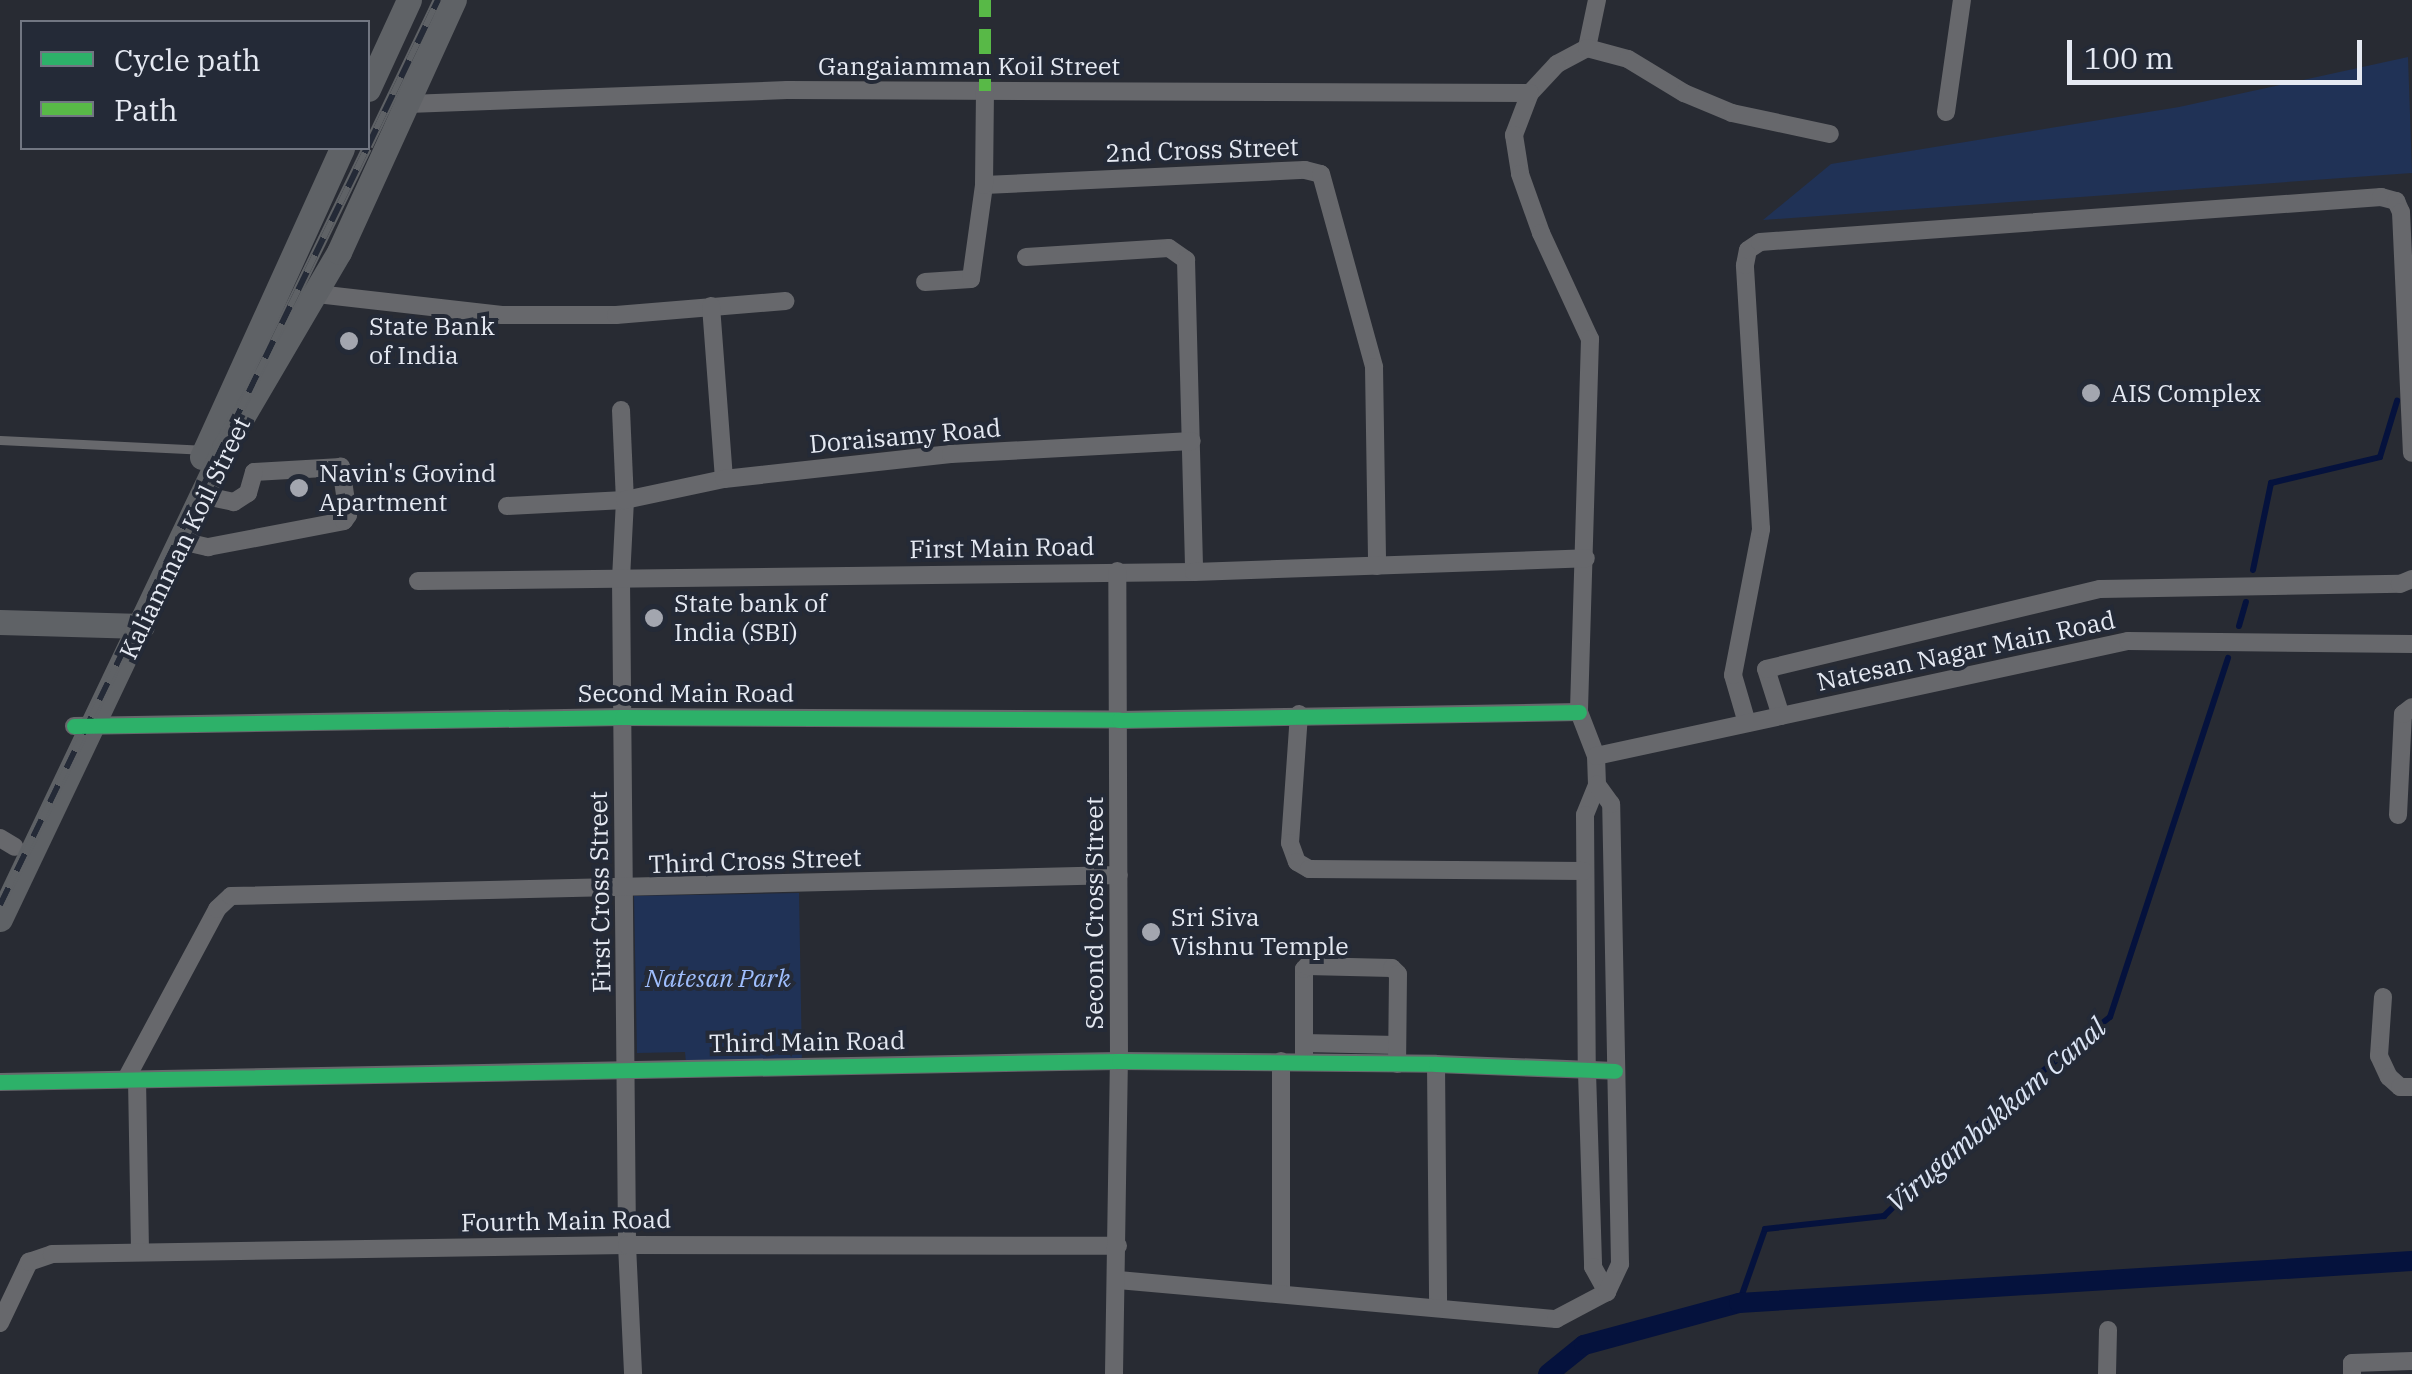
<!DOCTYPE html>
<html>
<head>
<meta charset="utf-8">
<style>
  body { margin:0 }
  #map { position:relative; width:2412px; height:1374px; overflow:hidden; background:#282b33; font-family:"IBM Plex Serif",serif }
  div>[style] { position:absolute }
  [style*='--x'] { left:calc(var(--x)*1px); top:calc(var(--y)*1px); width:calc(var(--w)*1px); rotate:calc(var(--a)*1deg) }
  .green>* { inset:0; background:#203256 }
  .stream>* { height:6px; margin:-3px; padding:0 3px; transform-origin:3px; border-radius:3px; background:#05123d }
  .canal>* { height:20px; margin:-10px; padding:0 10px; transform-origin:10px; border-radius:10px; background:#05123d }
  .lane>* { height:9px; margin:-4.5px; padding:0 4.5px; transform-origin:4.5px; border-radius:4.5px; background:#67686c }
  .street>* { height:18px; margin:-9px; padding:0 9px; transform-origin:9px; border-radius:9px; background:#67686c }
  .secondary>* { height:25px; margin:-12.5px; padding:0 12.5px; transform-origin:12.5px; border-radius:12.5px; background:#5f6266 }
  .rail>* { height:10px; margin-top:-5px; transform-origin:0; background:repeating-linear-gradient(90deg,#242a37 0 19px,#5f6266 0 38px); box-sizing:border-box; border-block:2px solid #5f6266 }
  .quiet>* { height:12px; margin-top:-6px; transform-origin:0; background:repeating-linear-gradient(90deg,#58b947 0 25px,transparent 0 37px) }
  .cycleway>* { height:15px; margin:-7.5px; padding:0 7.5px; transform-origin:7.5px; border-radius:7.5px; background:#2db169 }
  .dots>* { width:28px; height:28px; translate:-50% -50%; box-sizing:border-box; border:5px solid #242a37; border-radius:50% }
  span { translate:-50% -50%; white-space:nowrap; text-align:center; line-height:1.15; -webkit-text-stroke:8px #242a37; paint-order:stroke }
  .street-label { font-size:25px; color:#e5e9f2 }
  .poi-label { font-size:25px; color:#e5e9f2 }
  .left { translate:0 -50%; text-align:left }
  .park-label { font-size:25px; color:#9fbefd; font-style:italic }
  .water-label { font-size:28px; color:#dce5f5; font-style:italic }
  .legend { position:absolute; left:20px; top:20px; width:350px; height:130px; box-sizing:border-box; background:#242a37; border:2px solid #717682; margin:0; padding:12px 18px; list-style:none; font-size:30px; color:#e5e9f2 }
  .legend li { display:flex; align-items:center; gap:20px; height:50px }
  .legend b { width:50px; border:2px solid #717682 }
  .scale { position:absolute; left:2067px; top:40px; width:295px; height:45px; box-sizing:border-box; border:5px solid #e5e9f2; border-top:0; padding-left:12px; font-size:30px; line-height:35px; white-space:nowrap; color:#e5e9f2; -webkit-text-stroke:8px #242a37; paint-order:stroke }
</style>
</head>
<body>
<div id="map">
  <div class="green">
    <i style="clip-path:polygon(2408px 57px,2412px 173px,1763px 220px,1831px 164px,2179px 107px)"></i>
    <i style="clip-path:polygon(799px 893px,802px 1061px,686px 1063px,685px 1052px,637px 1053px,634px 896px)"></i>
  </div>
  <div class="stream">
    <i style="--x:2253;--y:570;--w:89;--a:-78.3"></i>
    <i style="--x:2271;--y:483;--w:112;--a:-13.4"></i>
    <i style="--x:2380;--y:457;--w:59;--a:-73.1"></i>
    <i style="--x:2239;--y:626;--w:25;--a:-74"></i>
    <i style="--x:1739;--y:1303;--w:78;--a:-70.6"></i>
    <i style="--x:1765;--y:1229;--w:120;--a:-6.2"></i>
    <i style="--x:1884;--y:1216;--w:145;--a:-44.2"></i>
    <i style="--x:1988;--y:1115;--w:156;--a:-38.8"></i>
    <i style="--x:2110;--y:1017;--w:378;--a:-71.8"></i>
  </div>
  <div class="canal">
    <i style="--x:1548;--y:1374;--w:46;--a:-38.9"></i>
    <i style="--x:1584;--y:1345;--w:161;--a:-15.2"></i>
    <i style="--x:1739;--y:1303;--w:674;--a:-3.57"></i>
  </div>
  <div class="lane">
    <i style="--x:0;--y:440;--w:202;--a:2.8"></i>
  </div>
  <div class="street">
    <i style="--x:1597;--y:0;--w:49;--a:101.8"></i>
    <i style="--x:1587;--y:48;--w:34;--a:152"></i>
    <i style="--x:1557;--y:64;--w:40;--a:133"></i>
    <i style="--x:1530;--y:93;--w:45;--a:110.9"></i>
    <i style="--x:1514;--y:135;--w:39;--a:81"></i>
    <i style="--x:1520;--y:174;--w:63;--a:70.4"></i>
    <i style="--x:1541;--y:233;--w:117;--a:65.2"></i>
    <i style="--x:1590;--y:339;--w:373;--a:91.7"></i>
    <i style="--x:1579;--y:712;--w:47;--a:68.9"></i>
    <i style="--x:1596;--y:756;--w:29;--a:88"></i>
    <i style="--x:1597;--y:785;--w:32;--a:112"></i>
    <i style="--x:1585;--y:815;--w:257;--a:89.6"></i>
    <i style="--x:1587;--y:1072;--w:195;--a:88.2"></i>
    <i style="--x:1593;--y:1267;--w:29;--a:61"></i>
    <i style="--x:1587;--y:48;--w:42;--a:15"></i>
    <i style="--x:1628;--y:59;--w:66;--a:31.3"></i>
    <i style="--x:1684;--y:93;--w:52;--a:22.6"></i>
    <i style="--x:1732;--y:113;--w:100;--a:12.1"></i>
    <i style="--x:408;--y:104;--w:379;--a:-2.1"></i>
    <i style="--x:787;--y:90;--w:743;--a:0.23"></i>
    <i style="--x:1946;--y:112;--w:113;--a:-81.9"></i>
    <i style="--x:984;--y:185;--w:321;--a:-2.7"></i>
    <i style="--x:1305;--y:170;--w:16;--a:14"></i>
    <i style="--x:1321;--y:174;--w:200;--a:74.6"></i>
    <i style="--x:1374;--y:367;--w:199;--a:89.1"></i>
    <i style="--x:1026;--y:257;--w:143;--a:-3.6"></i>
    <i style="--x:1169;--y:248;--w:21;--a:35"></i>
    <i style="--x:1186;--y:260;--w:312;--a:88.5"></i>
    <i style="--x:925;--y:282;--w:46;--a:-3.7"></i>
    <i style="--x:971;--y:279;--w:95;--a:-82.1"></i>
    <i style="--x:984;--y:185;--w:94;--a:-89.4"></i>
    <i style="--x:317;--y:294;--w:186;--a:6.5"></i>
    <i style="--x:502;--y:315;--w:114;--a:0"></i>
    <i style="--x:616;--y:315;--w:170;--a:-4.7"></i>
    <i style="--x:711;--y:306;--w:173;--a:85.7"></i>
    <i style="--x:621;--y:410;--w:90;--a:87.5"></i>
    <i style="--x:625;--y:500;--w:79;--a:92.9"></i>
    <i style="--x:621;--y:579;--w:666;--a:89.48"></i>
    <i style="--x:627;--y:1245;--w:129;--a:87.3"></i>
    <i style="--x:507;--y:506;--w:118;--a:-2.9"></i>
    <i style="--x:625;--y:500;--w:101;--a:-12"></i>
    <i style="--x:724;--y:479;--w:228;--a:-6.3"></i>
    <i style="--x:951;--y:454;--w:241;--a:-3.1"></i>
    <i style="--x:181;--y:541;--w:28;--a:13"></i>
    <i style="--x:208;--y:547;--w:138;--a:-10.8"></i>
    <i style="--x:344;--y:521;--w:7;--a:-56"></i>
    <i style="--x:348;--y:515;--w:49;--a:-98.3"></i>
    <i style="--x:341;--y:467;--w:87;--a:176.7"></i>
    <i style="--x:254;--y:472;--w:22;--a:106"></i>
    <i style="--x:248;--y:493;--w:17;--a:147"></i>
    <i style="--x:234;--y:502;--w:33;--a:-168"></i>
    <i style="--x:418;--y:581;--w:776;--a:-0.66"></i>
    <i style="--x:1194;--y:572;--w:392;--a:-2"></i>
    <i style="--x:1299;--y:714;--w:129;--a:94"></i>
    <i style="--x:1290;--y:843;--w:20;--a:70"></i>
    <i style="--x:1297;--y:862;--w:14;--a:30"></i>
    <i style="--x:1309;--y:869;--w:275;--a:0.4"></i>
    <i style="--x:1781;--y:716;--w:49;--a:-107.7"></i>
    <i style="--x:1766;--y:669;--w:343;--a:-13.5"></i>
    <i style="--x:2100;--y:589;--w:300;--a:-1"></i>
    <i style="--x:2400;--y:584;--w:13;--a:-23"></i>
    <i style="--x:1747;--y:723;--w:50;--a:-106.3"></i>
    <i style="--x:1733;--y:675;--w:149;--a:-79.1"></i>
    <i style="--x:1761;--y:529;--w:264;--a:-93.5"></i>
    <i style="--x:1745;--y:265;--w:15;--a:-79"></i>
    <i style="--x:1748;--y:250;--w:14;--a:-34"></i>
    <i style="--x:1760;--y:242;--w:623;--a:-4.14"></i>
    <i style="--x:2381;--y:197;--w:16;--a:15"></i>
    <i style="--x:2396;--y:201;--w:12;--a:66"></i>
    <i style="--x:2401;--y:212;--w:241;--a:87.4"></i>
    <i style="--x:74;--y:726;--w:548;--a:-0.94"></i>
    <i style="--x:622;--y:717;--w:497;--a:0.3"></i>
    <i style="--x:1119;--y:720;--w:460;--a:-1"></i>
    <i style="--x:1596;--y:756;--w:544;--a:-12.2"></i>
    <i style="--x:2128;--y:641;--w:284;--a:0.6"></i>
    <i style="--x:2398;--y:815;--w:101;--a:-87.2"></i>
    <i style="--x:2403;--y:714;--w:11;--a:-38"></i>
    <i style="--x:0;--y:838;--w:17;--a:31"></i>
    <i style="--x:2383;--y:997;--w:59;--a:93.9"></i>
    <i style="--x:2379;--y:1056;--w:23;--a:65"></i>
    <i style="--x:2389;--y:1077;--w:15;--a:42"></i>
    <i style="--x:2400;--y:1087;--w:12;--a:0"></i>
    <i style="--x:1304;--y:1043;--w:93;--a:1.2"></i>
    <i style="--x:1281;--y:1061;--w:233;--a:90"></i>
    <i style="--x:1304;--y:1062;--w:93;--a:-90"></i>
    <i style="--x:1304;--y:969;--w:4;--a:-45"></i>
    <i style="--x:1307;--y:966;--w:85;--a:1.3"></i>
    <i style="--x:1392;--y:968;--w:8;--a:45"></i>
    <i style="--x:1398;--y:974;--w:90;--a:90.6"></i>
    <i style="--x:1436;--y:1064;--w:243;--a:89.5"></i>
    <i style="--x:126;--y:1079;--w:193;--a:-61.8"></i>
    <i style="--x:217;--y:909;--w:19;--a:-43"></i>
    <i style="--x:231;--y:896;--w:888;--a:-1.35"></i>
    <i style="--x:137;--y:1079;--w:172;--a:89"></i>
    <i style="--x:0;--y:1082;--w:1119;--a:-1.08"></i>
    <i style="--x:1119;--y:1061;--w:317;--a:0.5"></i>
    <i style="--x:1436;--y:1064;--w:179;--a:2.2"></i>
    <i style="--x:1118;--y:1280;--w:440;--a:5.1"></i>
    <i style="--x:1556;--y:1319;--w:58;--a:-27.9"></i>
    <i style="--x:1607;--y:1292;--w:31;--a:-65"></i>
    <i style="--x:1620;--y:1264;--w:460;--a:-91.1"></i>
    <i style="--x:1611;--y:804;--w:24;--a:-126"></i>
    <i style="--x:0;--y:1323;--w:68;--a:-64.6"></i>
    <i style="--x:29;--y:1262;--w:24;--a:-19"></i>
    <i style="--x:52;--y:1254;--w:575;--a:-0.9"></i>
    <i style="--x:627;--y:1245;--w:491;--a:0.1"></i>
    <i style="--x:1114;--y:1374;--w:313;--a:-89.1"></i>
    <i style="--x:1119;--y:1061;--w:490;--a:-90.2"></i>
    <i style="--x:2107;--y:1374;--w:44;--a:-88.7"></i>
    <i style="--x:2352;--y:1374;--w:11;--a:-90"></i>
    <i style="--x:2352;--y:1363;--w:60;--a:-1.9"></i>
  </div>
  <div class="secondary">
    <i style="--x:368;--y:89;--w:98;--a:-65.3"></i>
    <i style="--x:202;--y:457;--w:339;--a:-65.6"></i>
    <i style="--x:0;--y:622;--w:142;--a:1.6"></i>
    <i style="--x:0;--y:919;--w:522;--a:-64.56"></i>
    <i style="--x:224;--y:448;--w:227;--a:-59.6"></i>
    <i style="--x:339;--y:252;--w:277;--a:-65.5"></i>
  </div>
  <div class="rail">
    <i style="--x:368;--y:146;--w:162;--a:-64.4"></i>
    <i style="--x:0;--y:905;--w:841;--a:-64.14"></i>
  </div>
  <div class="quiet">
    <i style="--x:985;--y:91;--w:91;--a:-90"></i>
  </div>
  <div class="cycleway">
    <i style="--x:74;--y:726;--w:548;--a:-0.94"></i>
    <i style="--x:622;--y:717;--w:497;--a:0.3"></i>
    <i style="--x:1119;--y:720;--w:460;--a:-1"></i>
    <i style="--x:0;--y:1082;--w:1119;--a:-1.08"></i>
    <i style="--x:1119;--y:1061;--w:317;--a:0.5"></i>
    <i style="--x:1436;--y:1064;--w:179;--a:2.2"></i>
  </div>
  <div class="dots">
    <i style="left:349px;top:341px;background:#a3a6af"></i>
    <i style="left:2091px;top:393px;background:#a3a6af"></i>
    <i style="left:299px;top:488px;background:#a3a6af"></i>
    <i style="left:654px;top:618px;background:#a3a6af"></i>
    <i style="left:1151px;top:932px;background:#a3a6af"></i>
  </div>
  <div class="street-label">
    <span style="left:969px;top:66px">Gangaiamman Koil Street</span>
    <span style="left:1202px;top:150px;rotate:-2deg">2nd Cross Street</span>
    <span style="left:905px;top:436px;rotate:-5deg">Doraisamy Road</span>
    <span style="left:185px;top:538px;rotate:-64deg">Kaliamman Koil Street</span>
    <span style="left:1002px;top:548px;rotate:-1deg">First Main Road</span>
    <span style="left:1966px;top:651px;rotate:-12deg">Natesan Nagar Main Road</span>
    <span style="left:686px;top:693px">Second Main Road</span>
    <span style="left:755px;top:861px;rotate:-2deg">Third Cross Street</span>
    <span style="left:600px;top:892px;rotate:-91deg">First Cross Street</span>
    <span style="left:1094px;top:913px;rotate:-90deg">Second Cross Street</span>
    <span style="left:807px;top:1042px;rotate:-1deg">Third Main Road</span>
    <span style="left:566px;top:1221px;rotate:-1deg">Fourth Main Road</span>
  </div>
  <div class="poi-label">
    <span class="left" style="left:369px;top:341px">State Bank<br>of India</span>
    <span class="left" style="left:2111px;top:393px">AIS Complex</span>
    <span class="left" style="left:319px;top:488px">Navin's Govind<br>Apartment</span>
    <span class="left" style="left:674px;top:618px">State bank of<br>India (SBI)</span>
    <span class="left" style="left:1171px;top:932px">Sri Siva<br>Vishnu Temple</span>
  </div>
  <div class="park-label">
    <span style="left:718px;top:978px">Natesan Park</span>
  </div>
  <div class="water-label">
    <span style="left:1996px;top:1115px;rotate:-41deg">Virugambakkam Canal</span>
  </div>
  <ul class="legend">
  <li><b style="height:12px;background:#2db169"></b>Cycle path</li>
  <li><b style="height:12px;background:#58b947"></b>Path</li>
  </ul>
  <div class="scale">100 m</div>
</div>
</body>
</html>
